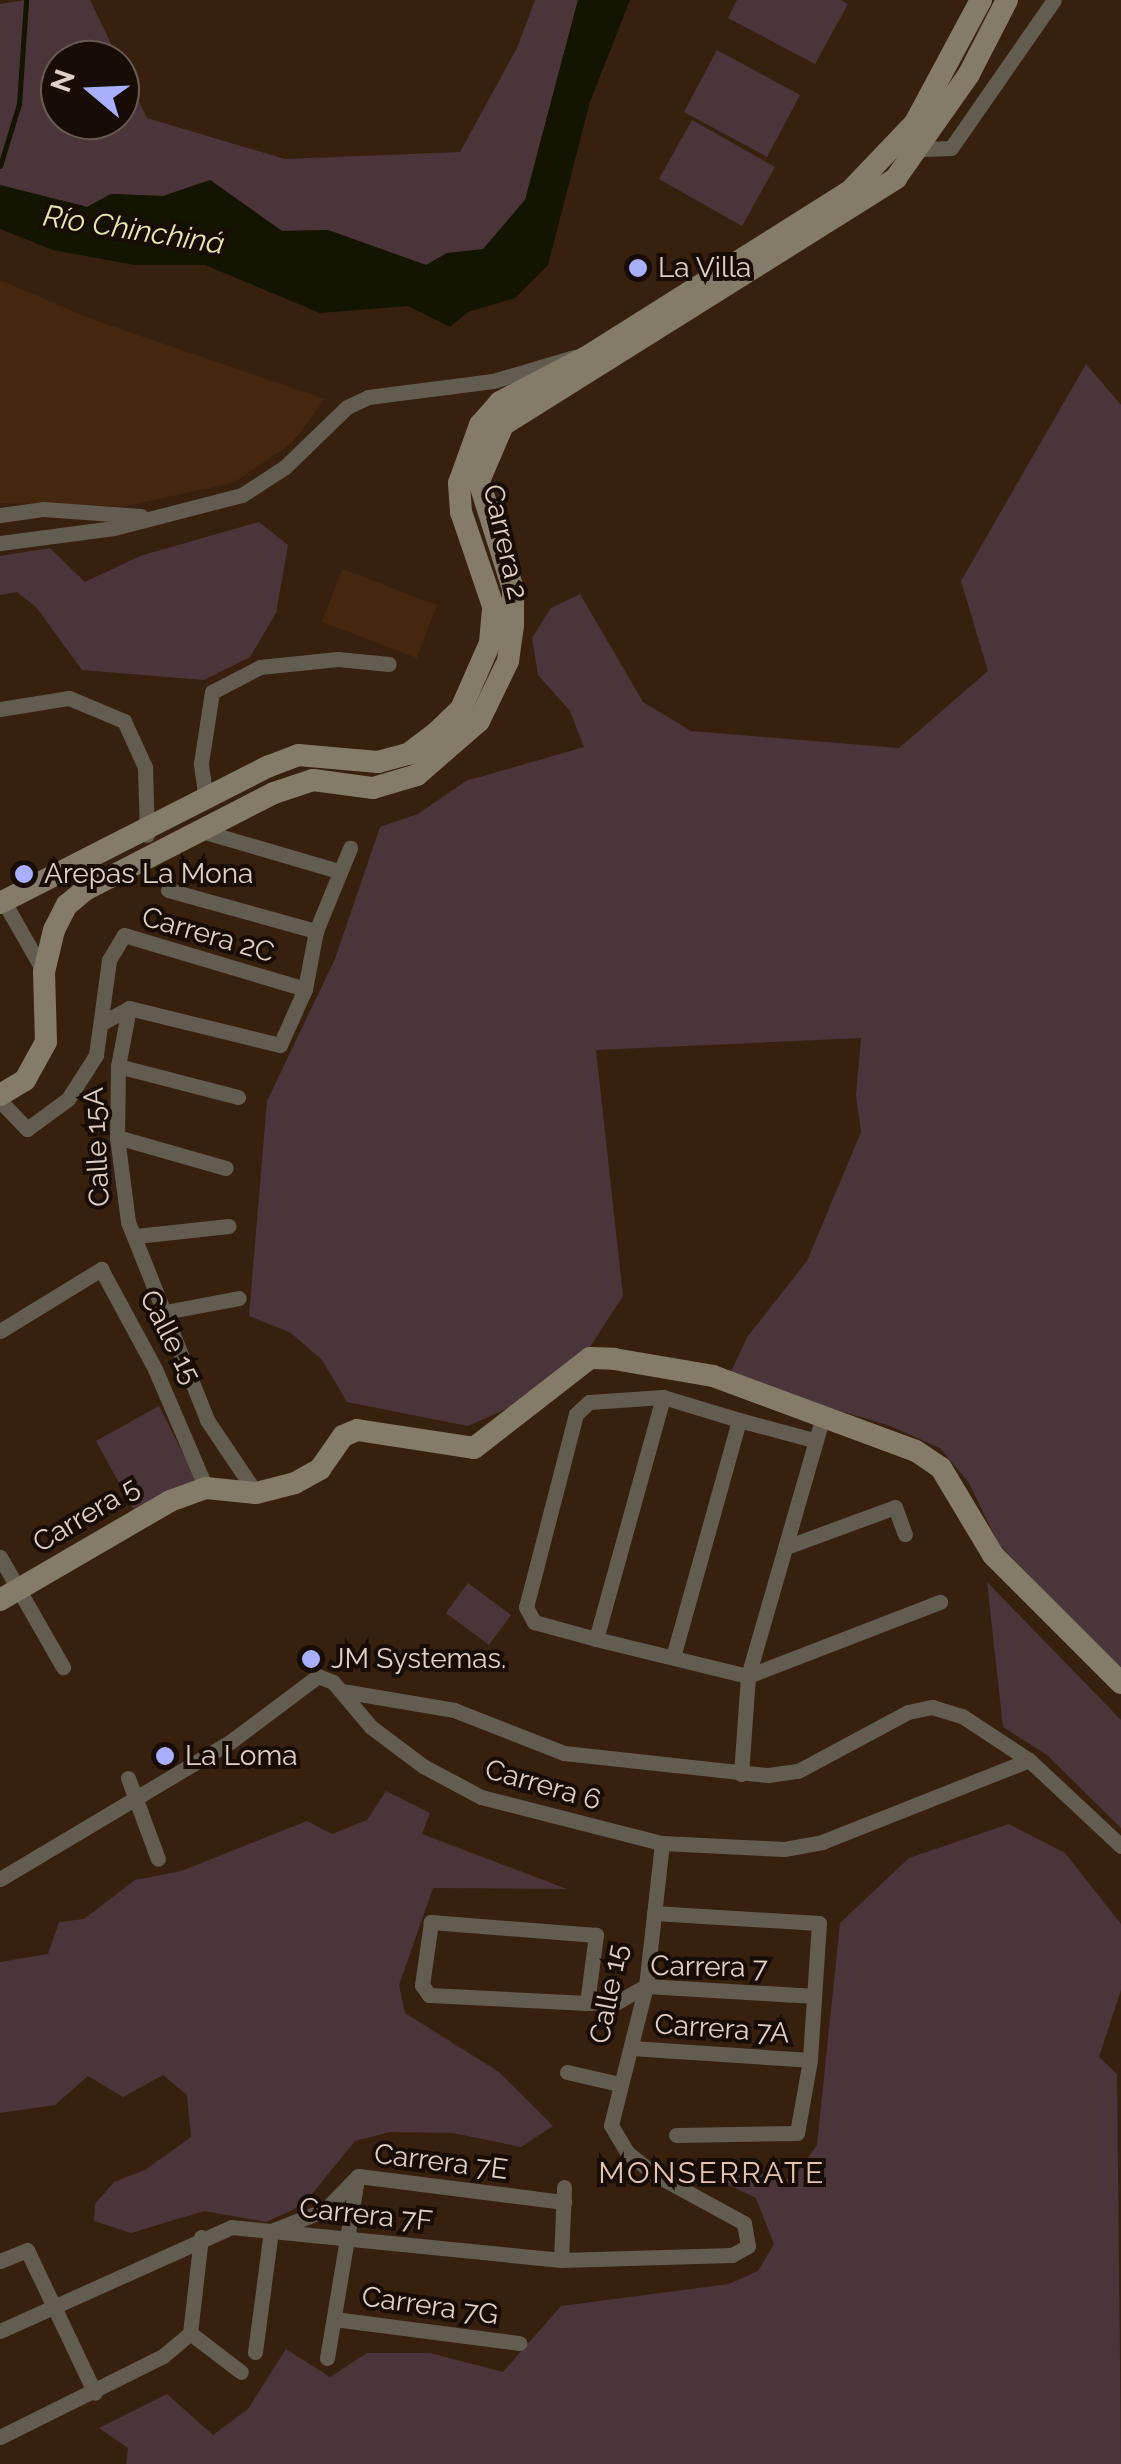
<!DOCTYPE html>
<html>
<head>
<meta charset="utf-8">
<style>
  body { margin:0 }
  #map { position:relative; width:1121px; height:2464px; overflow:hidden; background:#38200e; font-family:Raleway,sans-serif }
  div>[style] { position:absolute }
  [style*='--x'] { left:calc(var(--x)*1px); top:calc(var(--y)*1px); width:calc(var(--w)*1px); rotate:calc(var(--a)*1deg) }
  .built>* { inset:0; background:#452710 }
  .green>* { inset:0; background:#4b353b }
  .water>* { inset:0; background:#141500 }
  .stream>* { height:5px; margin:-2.5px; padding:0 2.5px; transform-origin:2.5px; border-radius:2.5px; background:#141500 }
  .street>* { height:15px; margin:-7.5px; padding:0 7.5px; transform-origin:7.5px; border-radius:7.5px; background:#635d51 }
  .secondary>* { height:22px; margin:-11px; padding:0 11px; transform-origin:11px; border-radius:11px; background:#857b69 }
  .dots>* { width:28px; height:28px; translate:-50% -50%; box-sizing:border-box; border:5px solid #170c06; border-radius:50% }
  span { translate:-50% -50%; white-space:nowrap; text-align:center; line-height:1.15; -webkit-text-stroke:8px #170c06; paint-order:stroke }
  .poi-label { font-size:28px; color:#e0d0c5 }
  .left { translate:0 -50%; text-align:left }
  .street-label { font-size:28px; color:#e0d0c5 }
  .water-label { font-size:30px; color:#e5e8b0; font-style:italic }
  .neighbourhood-label { font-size:30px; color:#e4c4ae; letter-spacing:2.5px }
  .north { position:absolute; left:40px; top:40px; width:100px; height:100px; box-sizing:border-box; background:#170c06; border:2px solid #675a52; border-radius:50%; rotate:289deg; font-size:28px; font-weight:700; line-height:40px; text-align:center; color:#e0d0c5 }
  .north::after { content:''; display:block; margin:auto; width:35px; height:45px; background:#a8b0fc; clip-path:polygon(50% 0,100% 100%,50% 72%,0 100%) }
</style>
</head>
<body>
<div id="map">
  <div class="built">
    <i style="clip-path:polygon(0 280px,91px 319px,325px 399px,291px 444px,233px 483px,125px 506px,0 503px)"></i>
    <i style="clip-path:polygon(342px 569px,437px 605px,417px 658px,322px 622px)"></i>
  </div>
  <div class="green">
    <i style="clip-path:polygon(26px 0,90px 0,119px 60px,60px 60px,60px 120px,120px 120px,120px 63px,147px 118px,285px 159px,460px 152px,517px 48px,535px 0,578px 0,525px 200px,483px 250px,447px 253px,426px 265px,328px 230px,282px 231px,210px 180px,163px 196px,111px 194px,87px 207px,0 185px,0 4px)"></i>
    <i style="clip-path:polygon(737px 0,841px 0,848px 4px,815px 64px,728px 18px)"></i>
    <i style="clip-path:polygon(717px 50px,800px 95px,767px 157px,684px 112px)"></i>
    <i style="clip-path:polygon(692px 120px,775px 167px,742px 226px,659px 179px)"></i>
    <i style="clip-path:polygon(1086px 364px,1121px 405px,1121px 1672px,998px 1543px,969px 1483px,940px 1448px,888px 1425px,728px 1378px,748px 1336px,807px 1261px,861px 1132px,856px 1095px,861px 1038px,596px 1050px,623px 1296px,590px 1347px,517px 1404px,468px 1426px,347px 1402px,322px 1360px,291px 1333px,249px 1316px,267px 1101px,335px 959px,380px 827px,418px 814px,466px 781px,584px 747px,570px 711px,538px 675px,532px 638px,551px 608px,580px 594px,643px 702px,691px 731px,899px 748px,988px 671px,961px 581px)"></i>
    <i style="clip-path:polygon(259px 522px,288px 545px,276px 613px,250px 657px,204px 680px,82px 670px,36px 607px,17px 592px,0 595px,0 556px,50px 548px,85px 582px,140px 556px)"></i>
    <i style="clip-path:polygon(159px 1406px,196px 1479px,135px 1512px,96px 1441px)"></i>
    <i style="clip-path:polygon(987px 1582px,1121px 1720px,1121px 1828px,1047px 1755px,1003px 1727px)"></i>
    <i style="clip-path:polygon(468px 1583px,511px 1615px,489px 1645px,446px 1613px)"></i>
    <i style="clip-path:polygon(386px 1791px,430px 1813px,422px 1834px,567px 1889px,433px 1888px,399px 1985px,405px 2013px,499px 2072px,553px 2126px,521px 2147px,453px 2133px,390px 2132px,355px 2141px,303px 2205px,266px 2222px,204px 2211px,131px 2233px,94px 2221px,95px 2204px,114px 2182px,145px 2170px,191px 2137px,187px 2095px,163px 2075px,123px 2097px,88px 2076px,55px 2105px,0 2113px,0 1962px,48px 1954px,59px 1922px,84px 1919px,135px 1880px,181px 1871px,307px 1821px,332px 1834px,367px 1820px)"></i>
    <i style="clip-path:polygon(1009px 1824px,1065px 1853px,1121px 1924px,1121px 1990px,1099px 2057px,1117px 2074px,1121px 2464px,126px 2464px,128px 2448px,99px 2428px,167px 2394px,213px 2435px,248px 2409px,286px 2349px,330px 2377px,367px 2353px,430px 2353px,503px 2372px,561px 2306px,729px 2284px,758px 2271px,774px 2244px,756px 2198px,720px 2181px,738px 2168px,792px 2180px,817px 2145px,840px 1923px,909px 1858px)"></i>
  </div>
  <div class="water">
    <i style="clip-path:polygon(578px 0,630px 0,590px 102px,548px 265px,515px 298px,468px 312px,450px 327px,408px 306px,320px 313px,205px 265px,134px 265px,53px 250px,0 229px,0 185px,87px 207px,111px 194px,163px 196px,210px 180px,282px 231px,328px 230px,426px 265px,447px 253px,483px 249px,525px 200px)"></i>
  </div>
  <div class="stream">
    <i style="--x:0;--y:166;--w:65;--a:-73"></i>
    <i style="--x:19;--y:104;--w:104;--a:-86.1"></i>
  </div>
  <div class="street">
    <i style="--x:922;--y:149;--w:29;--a:-2"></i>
    <i style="--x:951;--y:148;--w:180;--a:-55.2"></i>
    <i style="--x:0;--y:515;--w:43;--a:-7.9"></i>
    <i style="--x:43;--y:509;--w:98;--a:4.1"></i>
    <i style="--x:0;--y:543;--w:115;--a:-7.5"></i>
    <i style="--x:114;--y:528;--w:132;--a:-14.5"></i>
    <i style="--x:242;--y:495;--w:51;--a:-33.1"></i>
    <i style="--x:285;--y:467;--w:86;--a:-44.1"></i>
    <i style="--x:347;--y:407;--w:23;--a:-25"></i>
    <i style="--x:368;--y:397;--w:126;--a:-7.3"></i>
    <i style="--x:493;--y:381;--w:84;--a:-16.5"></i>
    <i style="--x:0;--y:709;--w:70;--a:-9.1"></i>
    <i style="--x:69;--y:698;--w:60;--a:22.7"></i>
    <i style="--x:124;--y:721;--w:51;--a:65.5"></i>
    <i style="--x:145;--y:767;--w:68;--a:88.3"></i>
    <i style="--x:206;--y:800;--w:37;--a:-98"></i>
    <i style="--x:201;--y:763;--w:72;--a:-81.2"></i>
    <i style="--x:212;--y:692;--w:54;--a:-27.5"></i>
    <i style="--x:260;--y:667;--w:78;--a:-5.9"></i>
    <i style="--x:338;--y:659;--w:51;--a:5.6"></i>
    <i style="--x:205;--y:832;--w:139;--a:16.3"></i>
    <i style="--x:168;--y:890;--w:154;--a:15.5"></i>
    <i style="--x:4;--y:902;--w:81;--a:60.3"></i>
    <i style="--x:129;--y:1008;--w:59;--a:100.7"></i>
    <i style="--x:118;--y:1066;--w:71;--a:90.8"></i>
    <i style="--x:117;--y:1137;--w:86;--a:82.6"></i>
    <i style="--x:128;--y:1222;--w:213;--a:68.2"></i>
    <i style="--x:207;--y:1420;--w:88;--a:56.1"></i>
    <i style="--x:102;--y:1023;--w:31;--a:-29"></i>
    <i style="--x:129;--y:1008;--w:155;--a:13.8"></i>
    <i style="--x:280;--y:1045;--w:61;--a:-65.9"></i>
    <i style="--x:305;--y:989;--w:59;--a:-79.3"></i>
    <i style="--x:316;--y:931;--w:90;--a:-67.7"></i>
    <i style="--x:118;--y:1066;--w:124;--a:14.5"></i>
    <i style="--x:0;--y:1101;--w:39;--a:46"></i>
    <i style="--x:27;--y:1129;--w:51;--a:-36.2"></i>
    <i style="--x:68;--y:1099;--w:52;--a:-57.5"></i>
    <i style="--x:96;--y:1055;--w:96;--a:-82.2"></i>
    <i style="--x:109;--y:960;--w:29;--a:-59"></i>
    <i style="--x:124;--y:935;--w:189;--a:16.6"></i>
    <i style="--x:117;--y:1137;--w:113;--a:15.9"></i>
    <i style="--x:136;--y:1236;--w:93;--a:-6.2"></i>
    <i style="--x:165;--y:1312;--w:75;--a:-10.7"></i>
    <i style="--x:0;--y:1331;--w:119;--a:-31.5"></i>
    <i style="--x:101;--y:1269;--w:114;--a:61.6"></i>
    <i style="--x:155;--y:1369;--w:129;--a:66.8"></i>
    <i style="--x:739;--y:1420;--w:77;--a:15.1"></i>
    <i style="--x:789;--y:1546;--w:113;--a:-20.2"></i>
    <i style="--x:895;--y:1507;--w:29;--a:70"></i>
    <i style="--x:0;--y:1557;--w:127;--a:60.2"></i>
    <i style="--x:596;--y:1639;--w:251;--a:-74.5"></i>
    <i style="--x:673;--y:1657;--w:246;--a:-74.4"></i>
    <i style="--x:739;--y:1420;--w:79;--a:-163.2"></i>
    <i style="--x:663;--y:1397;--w:74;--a:176.1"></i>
    <i style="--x:589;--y:1402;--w:18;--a:137"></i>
    <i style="--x:576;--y:1414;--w:199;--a:104.5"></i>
    <i style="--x:526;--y:1607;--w:17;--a:62"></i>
    <i style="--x:534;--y:1622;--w:64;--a:15.3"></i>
    <i style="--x:596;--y:1639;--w:156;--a:13.7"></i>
    <i style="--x:748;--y:1676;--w:206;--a:-21.1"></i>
    <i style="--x:342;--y:1691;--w:114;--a:9.6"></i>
    <i style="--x:454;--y:1710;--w:118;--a:21.4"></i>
    <i style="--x:564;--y:1753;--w:205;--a:6.2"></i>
    <i style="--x:768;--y:1775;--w:30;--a:-8"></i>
    <i style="--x:798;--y:1771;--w:125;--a:-28.2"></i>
    <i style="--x:908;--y:1712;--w:25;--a:-12"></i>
    <i style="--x:932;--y:1707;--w:31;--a:17"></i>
    <i style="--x:962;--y:1716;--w:80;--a:33.3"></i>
    <i style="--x:741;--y:1774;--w:98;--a:-85.9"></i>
    <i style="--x:748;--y:1676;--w:266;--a:-73.9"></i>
    <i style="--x:128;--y:1778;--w:86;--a:69.7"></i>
    <i style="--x:0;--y:1879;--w:268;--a:-30.8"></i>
    <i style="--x:230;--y:1742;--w:110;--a:-36.9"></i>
    <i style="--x:318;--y:1676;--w:16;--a:22"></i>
    <i style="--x:333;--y:1682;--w:59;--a:49.8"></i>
    <i style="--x:371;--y:1727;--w:65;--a:36.9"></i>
    <i style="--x:423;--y:1766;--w:66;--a:28.1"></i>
    <i style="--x:481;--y:1797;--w:187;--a:14.3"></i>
    <i style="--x:662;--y:1843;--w:122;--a:2.8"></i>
    <i style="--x:784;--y:1849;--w:39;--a:-10"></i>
    <i style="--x:822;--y:1842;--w:223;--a:-21.6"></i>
    <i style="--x:1029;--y:1760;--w:126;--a:43.1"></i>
    <i style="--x:654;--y:1913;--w:165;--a:3.5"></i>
    <i style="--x:819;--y:1923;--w:137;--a:93.8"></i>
    <i style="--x:810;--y:2060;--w:74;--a:100.1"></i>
    <i style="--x:797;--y:2133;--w:121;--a:179.1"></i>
    <i style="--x:587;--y:2003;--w:69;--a:-82.5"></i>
    <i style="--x:596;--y:1935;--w:166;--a:-175.5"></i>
    <i style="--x:431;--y:1922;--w:64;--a:98.1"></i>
    <i style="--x:422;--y:1985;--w:12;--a:55"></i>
    <i style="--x:429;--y:1995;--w:158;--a:2.9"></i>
    <i style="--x:587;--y:2003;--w:30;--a:-2"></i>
    <i style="--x:617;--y:2002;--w:33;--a:-29"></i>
    <i style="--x:646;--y:1986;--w:166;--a:3.4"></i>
    <i style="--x:631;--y:2048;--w:179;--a:3.8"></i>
    <i style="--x:567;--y:2072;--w:53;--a:13"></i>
    <i style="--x:201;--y:2237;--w:97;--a:96.5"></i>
    <i style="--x:190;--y:2333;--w:64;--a:37.4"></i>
    <i style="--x:561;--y:2260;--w:73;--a:-87.6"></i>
    <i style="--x:0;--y:2261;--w:29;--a:-22"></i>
    <i style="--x:27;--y:2250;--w:158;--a:64.6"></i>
    <i style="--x:334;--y:2319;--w:187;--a:7.4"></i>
    <i style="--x:0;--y:2331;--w:253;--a:-24.2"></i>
    <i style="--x:231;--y:2227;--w:332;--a:5.7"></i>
    <i style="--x:561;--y:2260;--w:171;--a:-1.7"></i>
    <i style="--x:732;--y:2255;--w:18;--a:-29"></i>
    <i style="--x:748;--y:2246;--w:23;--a:-100"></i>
    <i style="--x:744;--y:2223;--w:102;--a:-151.4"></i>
    <i style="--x:654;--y:2174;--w:35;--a:-141"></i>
    <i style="--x:627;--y:2152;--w:31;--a:-121"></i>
    <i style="--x:611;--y:2125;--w:143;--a:-75.9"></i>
    <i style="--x:646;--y:1986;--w:144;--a:-83.6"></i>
    <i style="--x:255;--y:2352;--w:122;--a:-82.5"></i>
    <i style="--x:271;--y:2231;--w:58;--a:-21.3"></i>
    <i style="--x:325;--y:2210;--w:47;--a:-45.9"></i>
    <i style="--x:358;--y:2176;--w:208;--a:7.2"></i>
    <i style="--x:327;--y:2358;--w:176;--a:-80.5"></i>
    <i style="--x:0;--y:2437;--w:182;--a:-26.4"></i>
    <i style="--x:163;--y:2356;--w:35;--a:-40"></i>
  </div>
  <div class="secondary">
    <i style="--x:0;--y:903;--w:300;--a:-27"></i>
    <i style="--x:267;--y:767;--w:33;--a:-21"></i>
    <i style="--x:298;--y:755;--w:80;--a:5"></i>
    <i style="--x:378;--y:762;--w:31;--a:-15"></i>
    <i style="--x:408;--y:754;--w:36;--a:-37"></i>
    <i style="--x:437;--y:732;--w:33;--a:-44"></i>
    <i style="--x:461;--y:709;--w:72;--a:-66.3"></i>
    <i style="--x:490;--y:643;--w:37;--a:-85"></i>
    <i style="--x:493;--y:606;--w:99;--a:-108.8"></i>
    <i style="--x:461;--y:512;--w:29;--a:-94"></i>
    <i style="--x:459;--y:483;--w:62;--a:-70.1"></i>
    <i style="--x:480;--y:425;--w:30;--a:-49"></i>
    <i style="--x:500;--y:402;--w:99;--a:-27.6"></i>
    <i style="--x:588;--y:356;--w:310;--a:-32.2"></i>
    <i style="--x:850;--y:191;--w:94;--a:-46.3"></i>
    <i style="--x:915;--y:123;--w:140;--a:-61.8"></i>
    <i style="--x:0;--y:1095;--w:29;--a:-31"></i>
    <i style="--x:25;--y:1080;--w:43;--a:-61.1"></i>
    <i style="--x:46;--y:1042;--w:70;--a:-91.6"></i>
    <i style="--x:44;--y:972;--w:43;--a:-76.6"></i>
    <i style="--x:54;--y:930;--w:28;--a:-63"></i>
    <i style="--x:67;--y:905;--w:23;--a:-40"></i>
    <i style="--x:85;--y:890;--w:212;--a:-27.2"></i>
    <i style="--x:274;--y:793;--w:41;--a:-18.4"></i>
    <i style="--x:313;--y:780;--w:61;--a:7.6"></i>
    <i style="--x:373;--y:788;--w:46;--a:-16.5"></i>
    <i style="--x:417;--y:775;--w:82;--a:-41.1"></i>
    <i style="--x:479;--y:721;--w:67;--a:-64.2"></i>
    <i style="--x:508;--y:661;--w:36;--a:-82"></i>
    <i style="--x:513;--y:625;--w:36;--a:-90"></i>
    <i style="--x:513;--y:589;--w:113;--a:-107.5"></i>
    <i style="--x:479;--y:481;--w:61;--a:-66.8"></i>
    <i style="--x:503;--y:425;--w:464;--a:-32.1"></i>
    <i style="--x:896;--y:178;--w:127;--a:-54.9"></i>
    <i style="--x:969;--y:74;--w:83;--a:-62.8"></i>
    <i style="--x:0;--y:1600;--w:197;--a:-30.2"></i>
    <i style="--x:170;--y:1501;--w:38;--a:-20"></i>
    <i style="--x:206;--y:1488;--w:50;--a:5.7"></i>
    <i style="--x:256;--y:1493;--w:40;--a:-14.4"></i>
    <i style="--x:295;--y:1483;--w:29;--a:-29"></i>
    <i style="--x:320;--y:1469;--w:40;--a:-55.1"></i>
    <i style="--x:343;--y:1436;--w:15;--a:-23"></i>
    <i style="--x:357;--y:1430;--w:118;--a:8.7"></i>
    <i style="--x:474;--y:1448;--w:147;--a:-37.8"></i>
    <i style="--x:590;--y:1358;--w:24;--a:2"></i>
    <i style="--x:614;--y:1359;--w:100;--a:9.7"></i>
    <i style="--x:713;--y:1376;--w:216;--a:20.3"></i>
    <i style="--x:916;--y:1451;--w:30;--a:34"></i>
    <i style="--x:941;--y:1468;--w:101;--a:59.1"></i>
    <i style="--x:993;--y:1555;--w:181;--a:45"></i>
  </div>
  <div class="dots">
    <i style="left:638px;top:268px;background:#a8b0fc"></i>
    <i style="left:24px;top:874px;background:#a8b0fc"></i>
    <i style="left:311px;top:1659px;background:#a8b0fc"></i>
    <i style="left:165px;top:1756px;background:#a8b0fc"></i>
  </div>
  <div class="poi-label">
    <span class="left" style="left:658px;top:268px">La Villa</span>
    <span class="left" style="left:44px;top:874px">Arepas La Mona</span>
    <span class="left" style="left:331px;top:1659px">JM Systemas.</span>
    <span class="left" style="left:185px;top:1756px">La Loma</span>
  </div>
  <div class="street-label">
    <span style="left:505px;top:542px;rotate:77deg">Carrera 2</span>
    <span style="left:208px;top:935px;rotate:16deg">Carrera 2C</span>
    <span style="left:97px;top:1147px;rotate:-93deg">Calle 15A</span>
    <span style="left:170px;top:1337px;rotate:63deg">Calle 15</span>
    <span style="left:86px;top:1515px;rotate:-31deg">Carrera 5</span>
    <span style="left:543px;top:1785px;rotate:16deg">Carrera 6</span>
    <span style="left:709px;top:1967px;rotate:1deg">Carrera 7</span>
    <span style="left:609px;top:1994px;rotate:-79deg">Calle 15</span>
    <span style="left:722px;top:2029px;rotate:4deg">Carrera 7A</span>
    <span style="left:441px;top:2162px;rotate:7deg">Carrera 7E</span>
    <span style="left:366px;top:2215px;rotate:6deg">Carrera 7F</span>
    <span style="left:430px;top:2306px;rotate:8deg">Carrera 7G</span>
  </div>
  <div class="water-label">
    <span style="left:134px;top:230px;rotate:9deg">Río Chinchiná</span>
  </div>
  <div class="neighbourhood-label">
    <span style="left:712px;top:2173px">MONSERRATE</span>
  </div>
  <div class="north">N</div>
</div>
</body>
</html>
